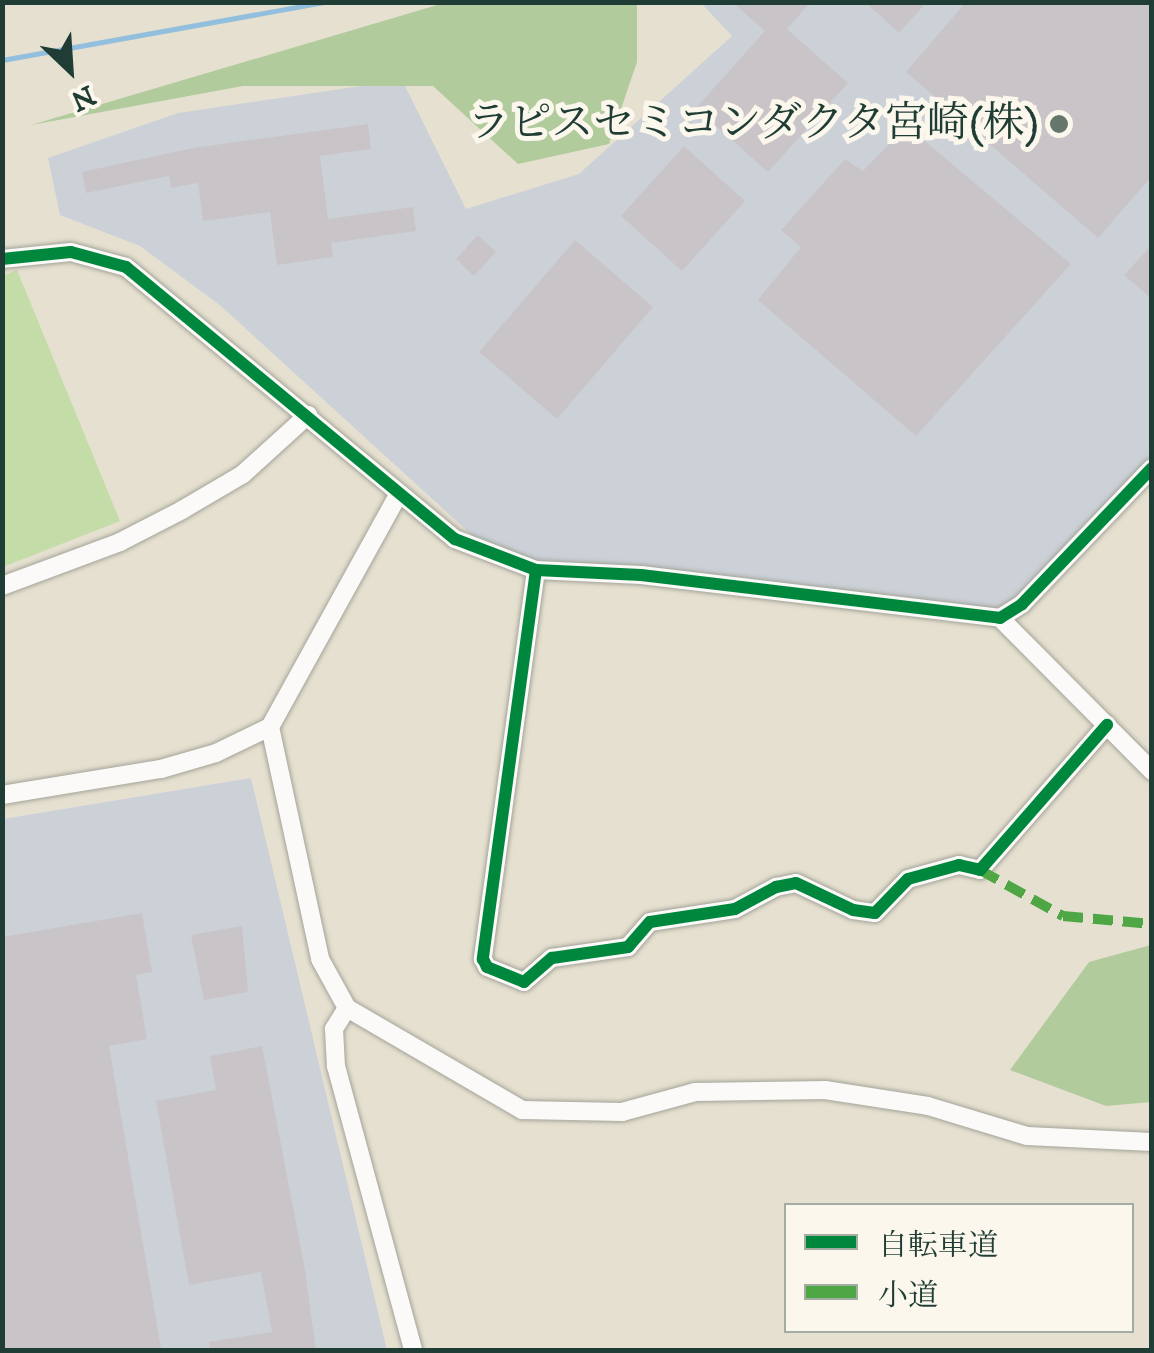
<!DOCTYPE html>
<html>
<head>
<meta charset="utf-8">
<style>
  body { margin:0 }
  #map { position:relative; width:1154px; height:1353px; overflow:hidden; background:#e6e0d0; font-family:"IM FELL DW Pica","Noto Serif JP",serif }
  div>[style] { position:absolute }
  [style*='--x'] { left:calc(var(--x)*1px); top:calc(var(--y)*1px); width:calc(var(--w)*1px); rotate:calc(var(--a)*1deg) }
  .industrial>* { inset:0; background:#ccd1d8 }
  .green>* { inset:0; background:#c4dca7 }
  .forest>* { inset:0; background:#b1cb9d }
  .stream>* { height:5px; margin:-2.5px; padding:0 2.5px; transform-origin:2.5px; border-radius:2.5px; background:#91bfdd }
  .building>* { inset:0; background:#c9c4c7 }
  .roads { filter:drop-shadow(0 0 2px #a3a499) drop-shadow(0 0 2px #a3a499) }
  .minor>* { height:18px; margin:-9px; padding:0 9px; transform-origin:9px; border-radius:9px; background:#fbfaf8 }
  .quiet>* { height:10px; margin-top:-5px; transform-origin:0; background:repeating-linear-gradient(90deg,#4fa644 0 20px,transparent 0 30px) }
  .cycleway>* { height:12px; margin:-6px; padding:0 6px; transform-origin:6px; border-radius:6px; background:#00873e }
  .dots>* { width:28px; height:28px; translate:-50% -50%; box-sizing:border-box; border:5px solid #fbf7ec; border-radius:50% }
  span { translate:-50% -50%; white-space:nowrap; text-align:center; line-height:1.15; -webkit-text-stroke:10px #fbf7ec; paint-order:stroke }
  .poi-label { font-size:42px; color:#1f3d34 }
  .right { translate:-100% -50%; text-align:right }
  .frame { position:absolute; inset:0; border:5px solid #1f3d34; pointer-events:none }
  .legend { position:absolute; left:784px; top:1203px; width:350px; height:130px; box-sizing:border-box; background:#fbf7ec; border:2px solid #a3ada2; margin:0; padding:12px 18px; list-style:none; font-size:30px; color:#1f3d34 }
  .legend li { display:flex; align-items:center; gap:20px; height:50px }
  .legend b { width:50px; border:2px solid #a3ada2 }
  .north { position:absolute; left:20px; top:20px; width:100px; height:100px; -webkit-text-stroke:8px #fbf7ec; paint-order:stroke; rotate:155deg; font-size:28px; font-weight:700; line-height:40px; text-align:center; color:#1f3d34 }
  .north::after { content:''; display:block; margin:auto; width:35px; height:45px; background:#1f3d34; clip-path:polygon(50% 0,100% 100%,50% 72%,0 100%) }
</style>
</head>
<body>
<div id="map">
  <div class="industrial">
    <i style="clip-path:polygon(701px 3px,1151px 3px,1151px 464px,997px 622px,497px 558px,221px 306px,140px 246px,60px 215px,48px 158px,178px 113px,402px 80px,466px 209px,579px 174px,732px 36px)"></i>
    <i style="clip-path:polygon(251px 778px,387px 1350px,3px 1350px,3px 819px)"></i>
  </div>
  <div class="green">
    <i style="clip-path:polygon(17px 270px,120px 521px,3px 567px,3px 276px)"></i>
  </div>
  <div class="forest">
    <i style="clip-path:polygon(444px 3px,637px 3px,637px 62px,609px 144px,518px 164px,433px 86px,243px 86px,31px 125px)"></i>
    <i style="clip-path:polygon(1151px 945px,1151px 1102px,1106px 1106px,1010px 1070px,1089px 962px)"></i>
  </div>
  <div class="stream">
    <i style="--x:2;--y:60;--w:327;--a:-10.2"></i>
  </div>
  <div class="building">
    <i style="clip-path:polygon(732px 2px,811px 2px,787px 29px,848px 83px,768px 172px,696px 108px,765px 31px)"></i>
    <i style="clip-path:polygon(865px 2px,927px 2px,899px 33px)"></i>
    <i style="clip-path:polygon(966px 2px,1152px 2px,1152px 176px,1098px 238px,906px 72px)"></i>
    <i style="clip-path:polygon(368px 124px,371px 149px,320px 156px,328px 219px,413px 207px,416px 231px,331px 243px,333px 257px,277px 265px,270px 212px,203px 221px,198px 183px,171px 188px,169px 176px,86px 193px,82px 172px,193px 148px)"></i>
    <i style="clip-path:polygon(907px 126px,1071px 264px,916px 436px,758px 300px,801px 247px,781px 230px,845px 159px,863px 171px)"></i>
    <i style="clip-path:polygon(684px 146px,745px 201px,682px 271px,621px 216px)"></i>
    <i style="clip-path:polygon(478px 235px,496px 252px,474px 276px,456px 259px)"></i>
    <i style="clip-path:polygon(575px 240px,653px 307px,557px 419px,479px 352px)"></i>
    <i style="clip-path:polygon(1152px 245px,1152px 299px,1124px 275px)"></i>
    <i style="clip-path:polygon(142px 913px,152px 972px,136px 975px,147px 1039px,109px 1046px,161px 1348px,2px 1350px,2px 937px)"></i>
    <i style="clip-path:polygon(242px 926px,248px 992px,204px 1000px,191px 935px)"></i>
    <i style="clip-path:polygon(262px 1046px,304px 1264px,316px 1350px,210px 1350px,209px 1342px,272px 1332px,261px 1272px,189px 1285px,156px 1101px,216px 1090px,210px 1056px)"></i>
  </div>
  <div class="roads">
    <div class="minor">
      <i style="--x:2;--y:259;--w:69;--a:-5.8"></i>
      <i style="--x:71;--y:252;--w:57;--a:15.3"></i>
      <i style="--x:126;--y:267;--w:427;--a:39.6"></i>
      <i style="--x:455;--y:539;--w:87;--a:20.9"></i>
      <i style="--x:536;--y:570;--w:105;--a:2.7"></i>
      <i style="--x:641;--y:575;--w:362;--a:6.8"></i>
      <i style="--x:1000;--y:618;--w:26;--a:-32"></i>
      <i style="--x:1022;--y:604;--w:188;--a:-46.3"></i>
      <i style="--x:536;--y:570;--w:393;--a:97.8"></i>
      <i style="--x:483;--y:959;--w:9;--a:63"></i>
      <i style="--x:487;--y:967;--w:40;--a:22"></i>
      <i style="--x:524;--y:982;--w:37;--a:-41"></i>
      <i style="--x:552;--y:958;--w:77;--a:-8.2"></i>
      <i style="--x:628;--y:947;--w:33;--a:-49"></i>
      <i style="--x:650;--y:922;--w:86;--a:-8.7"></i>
      <i style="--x:735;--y:909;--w:47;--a:-28.2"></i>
      <i style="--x:776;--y:887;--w:20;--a:-11"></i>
      <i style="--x:796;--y:883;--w:63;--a:25.3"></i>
      <i style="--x:853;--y:910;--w:22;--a:8"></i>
      <i style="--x:875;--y:913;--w:47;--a:-45.9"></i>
      <i style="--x:908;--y:879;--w:53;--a:-15.4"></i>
      <i style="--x:959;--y:865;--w:22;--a:13"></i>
      <i style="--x:980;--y:870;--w:193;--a:-48.8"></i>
      <i style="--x:2;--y:586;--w:126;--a:-20.4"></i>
      <i style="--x:120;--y:542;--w:70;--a:-27.3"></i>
      <i style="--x:182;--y:510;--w:71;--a:-30.5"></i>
      <i style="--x:243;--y:474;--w:88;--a:-42.2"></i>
      <i style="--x:1000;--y:618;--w:216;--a:45.2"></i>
      <i style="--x:270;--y:727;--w:237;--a:77.8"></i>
      <i style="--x:320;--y:959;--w:56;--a:61.1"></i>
      <i style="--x:347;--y:1008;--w:203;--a:30.2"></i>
      <i style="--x:522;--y:1110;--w:100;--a:1.1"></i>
      <i style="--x:622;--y:1112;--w:76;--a:-15.3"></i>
      <i style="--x:695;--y:1092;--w:130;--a:-0.9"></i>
      <i style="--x:825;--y:1090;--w:104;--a:8.8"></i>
      <i style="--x:928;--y:1106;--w:103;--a:16.9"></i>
      <i style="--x:1027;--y:1136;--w:125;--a:2.7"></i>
      <i style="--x:2;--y:795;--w:161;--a:-9.3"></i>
      <i style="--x:161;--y:769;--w:57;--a:-16.2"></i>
      <i style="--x:216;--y:753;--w:60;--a:-25.7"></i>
      <i style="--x:270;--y:727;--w:267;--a:-61.1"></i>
      <i style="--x:347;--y:1008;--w:25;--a:122"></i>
      <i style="--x:334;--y:1029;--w:37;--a:87"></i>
      <i style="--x:336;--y:1066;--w:294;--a:74.8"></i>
    </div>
  </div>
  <div class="quiet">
    <i style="--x:980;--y:870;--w:95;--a:29"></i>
    <i style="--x:1063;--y:916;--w:89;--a:5.1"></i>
  </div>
  <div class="cycleway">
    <i style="--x:2;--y:259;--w:69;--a:-5.8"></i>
    <i style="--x:71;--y:252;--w:57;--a:15.3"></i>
    <i style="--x:126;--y:267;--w:427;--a:39.6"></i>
    <i style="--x:455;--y:539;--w:87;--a:20.9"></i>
    <i style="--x:536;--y:570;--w:105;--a:2.7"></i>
    <i style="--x:641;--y:575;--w:362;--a:6.8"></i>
    <i style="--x:1000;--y:618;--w:26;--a:-32"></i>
    <i style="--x:1022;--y:604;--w:188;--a:-46.3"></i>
    <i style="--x:536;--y:570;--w:393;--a:97.8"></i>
    <i style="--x:483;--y:959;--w:9;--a:63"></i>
    <i style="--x:487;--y:967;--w:40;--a:22"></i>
    <i style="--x:524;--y:982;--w:37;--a:-41"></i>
    <i style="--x:552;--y:958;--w:77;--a:-8.2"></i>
    <i style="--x:628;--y:947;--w:33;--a:-49"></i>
    <i style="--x:650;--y:922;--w:86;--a:-8.7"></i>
    <i style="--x:735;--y:909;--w:47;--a:-28.2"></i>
    <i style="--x:776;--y:887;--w:20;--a:-11"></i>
    <i style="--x:796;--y:883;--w:63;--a:25.3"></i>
    <i style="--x:853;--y:910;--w:22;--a:8"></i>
    <i style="--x:875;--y:913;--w:47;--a:-45.9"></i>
    <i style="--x:908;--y:879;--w:53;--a:-15.4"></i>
    <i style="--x:959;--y:865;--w:22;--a:13"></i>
    <i style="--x:980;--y:870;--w:193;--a:-48.8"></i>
  </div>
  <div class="dots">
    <i style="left:1059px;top:124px;background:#65766b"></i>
  </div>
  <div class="poi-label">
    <span class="right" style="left:1039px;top:124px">ラピスセミコンダクタ宮崎(株)</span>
  </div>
  <div class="frame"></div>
  <ul class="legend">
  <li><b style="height:12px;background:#00873e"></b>自転車道</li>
  <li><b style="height:12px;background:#4fa644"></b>小道</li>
  </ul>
  <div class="north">N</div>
</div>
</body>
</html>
